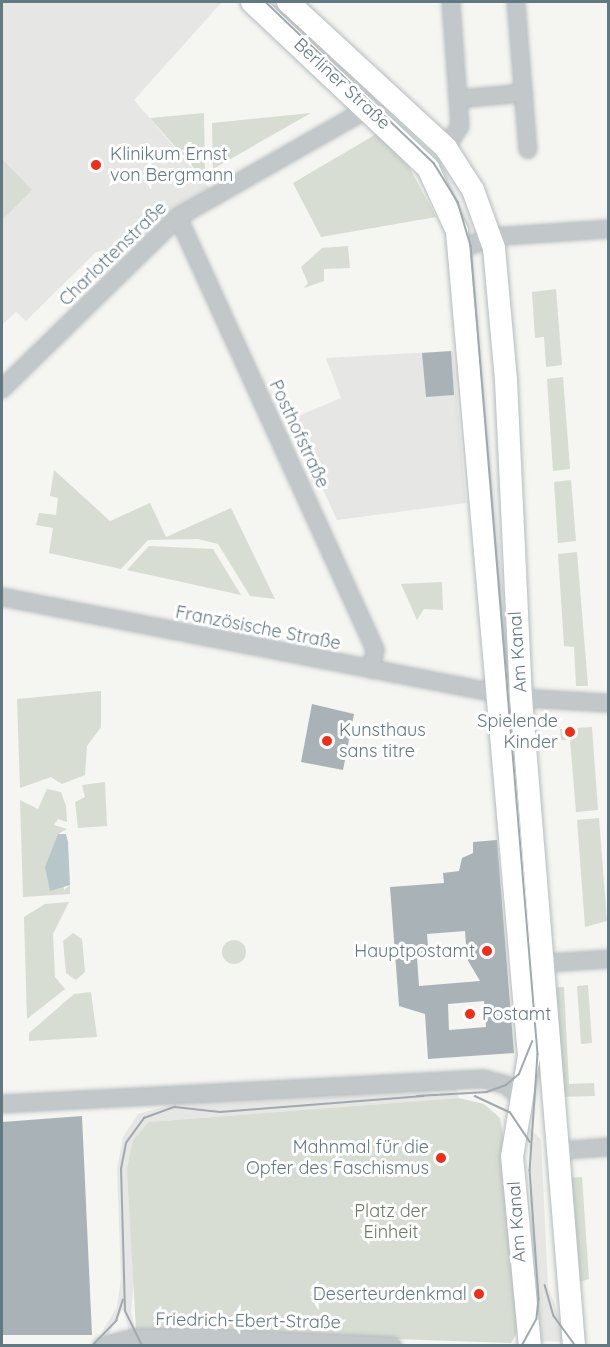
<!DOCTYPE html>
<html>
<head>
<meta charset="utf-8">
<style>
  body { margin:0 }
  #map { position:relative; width:610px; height:1347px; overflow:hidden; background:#f5f5f1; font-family:Quicksand,sans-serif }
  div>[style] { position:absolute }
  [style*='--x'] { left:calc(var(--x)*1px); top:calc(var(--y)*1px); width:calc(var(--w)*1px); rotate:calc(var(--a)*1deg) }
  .built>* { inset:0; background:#e6e6e4 }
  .green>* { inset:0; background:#d7ddd2 }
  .round { border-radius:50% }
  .water>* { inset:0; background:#b7c7c9 }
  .building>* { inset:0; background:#a9b3b7 }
  .roads { filter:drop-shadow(0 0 2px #b4bbbe) drop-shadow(0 0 2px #b4bbbe) }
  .street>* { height:16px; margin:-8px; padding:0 8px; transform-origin:8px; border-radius:8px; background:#c2c7c9 }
  .secondary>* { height:22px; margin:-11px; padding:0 11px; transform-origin:11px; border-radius:11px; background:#fff }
  .tram>* { height:1.5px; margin:-0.75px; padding:0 0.75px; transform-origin:0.75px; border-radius:0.75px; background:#a0a9ad }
  .dots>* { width:16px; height:16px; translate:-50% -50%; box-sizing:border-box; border:3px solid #fff; border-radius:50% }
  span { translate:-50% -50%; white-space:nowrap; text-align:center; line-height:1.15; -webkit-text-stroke:6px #fff; paint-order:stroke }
  .street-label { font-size:18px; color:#627984 }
  .poi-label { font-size:18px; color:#627984 }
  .left { translate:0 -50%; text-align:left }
  .right { translate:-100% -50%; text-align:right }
  .park-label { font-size:18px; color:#6a7b61 }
  .frame { position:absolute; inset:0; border:3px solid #627984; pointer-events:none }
</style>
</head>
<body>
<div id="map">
  <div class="built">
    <i style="clip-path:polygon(2px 2px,222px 2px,134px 100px,212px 191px,165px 218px,130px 250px,96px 252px,26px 321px,16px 312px,2px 325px)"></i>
    <i style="clip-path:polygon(453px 351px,466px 503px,337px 520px,291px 419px,341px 398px,326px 358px)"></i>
    <i style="clip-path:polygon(456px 1088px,459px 1098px,149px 1122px,131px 1313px,136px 1330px,129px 1331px,123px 1309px,108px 1335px,99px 1337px,117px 1307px,121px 1278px,117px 1169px,123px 1137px,138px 1114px,180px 1102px)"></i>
    <i style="clip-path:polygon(529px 1127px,541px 1140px,548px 1287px,569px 1342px,542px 1341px,533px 1321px)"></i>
  </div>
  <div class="green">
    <i style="clip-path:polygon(204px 113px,205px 172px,200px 175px,150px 118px)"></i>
    <i style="clip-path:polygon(311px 113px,213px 169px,212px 123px)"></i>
    <i style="clip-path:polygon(378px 133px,409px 167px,436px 217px,321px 237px,293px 183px)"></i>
    <i style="clip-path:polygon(2px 159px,32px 190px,2px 220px)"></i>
    <i style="clip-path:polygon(348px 246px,350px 268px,324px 269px,324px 281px,304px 288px,308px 283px,301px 267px,322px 248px)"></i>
    <i style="clip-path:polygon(556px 289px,562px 365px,546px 367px,544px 337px,535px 338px,532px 292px)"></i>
    <i style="clip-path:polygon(563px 377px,570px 469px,553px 471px,547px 379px)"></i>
    <i style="clip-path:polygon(54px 470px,110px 521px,150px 503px,166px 537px,231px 508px,275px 599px,250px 596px,218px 544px,198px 539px,148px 540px,121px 569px,49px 553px,53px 528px,36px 525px,39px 513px,56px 515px,58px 498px,50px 496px)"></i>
    <i style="clip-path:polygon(571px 480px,576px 541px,558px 543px,554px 482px)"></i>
    <i style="clip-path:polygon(149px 546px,213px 549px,241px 595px,127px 570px)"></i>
    <i style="clip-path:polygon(577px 552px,588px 686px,576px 686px,574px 647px,564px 646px,558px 554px)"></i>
    <i style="clip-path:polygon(442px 582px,443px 610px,424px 609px,417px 620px,401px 584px)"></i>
    <i style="clip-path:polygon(101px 691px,101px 727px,87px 746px,85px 775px,62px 784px,51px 777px,20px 788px,17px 699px)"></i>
    <i style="clip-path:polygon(592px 727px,598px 810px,576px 812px,570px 740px,561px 740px,560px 729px)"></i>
    <i style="clip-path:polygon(105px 782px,107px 826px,78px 828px,75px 802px,85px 797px,82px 785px)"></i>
    <i style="clip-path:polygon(47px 789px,61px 792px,66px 806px,67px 822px,58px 819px,54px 825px,67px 829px,58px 834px,64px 890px,70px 885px,70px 894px,23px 897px,20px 800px,38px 809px)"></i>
    <i style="clip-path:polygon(599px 818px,607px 921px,585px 927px,577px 820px)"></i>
    <i style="clip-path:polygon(69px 902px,53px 934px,55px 977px,65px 989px,27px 1019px,24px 917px,45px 904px)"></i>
    <i style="clip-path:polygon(73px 933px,82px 939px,85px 972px,76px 980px,66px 973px,63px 941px)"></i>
    <i class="round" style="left:222px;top:940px;width:24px;height:24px"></i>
    <i style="clip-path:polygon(588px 985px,592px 1043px,581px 1044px,577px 986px)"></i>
    <i style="clip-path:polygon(553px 987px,564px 987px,569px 1084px,594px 1083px,595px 1096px,559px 1097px)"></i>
    <i style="clip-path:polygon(91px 992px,97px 1037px,29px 1041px,29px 1033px,74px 994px)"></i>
    <i style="clip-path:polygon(459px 1098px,484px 1104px,500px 1118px,504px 1140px,518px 1331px,511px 1343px,136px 1330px,127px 1169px,133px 1140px,149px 1122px)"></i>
    <i style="clip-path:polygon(582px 1177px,589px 1279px,573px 1284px,565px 1178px)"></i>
  </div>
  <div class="water">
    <i style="clip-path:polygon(58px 834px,66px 834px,68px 842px,70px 885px,50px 891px,45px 867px)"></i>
  </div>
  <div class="building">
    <i style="clip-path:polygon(451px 351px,454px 395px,426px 397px,422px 353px)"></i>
    <i style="clip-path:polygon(312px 704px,354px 714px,343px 770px,301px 762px)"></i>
    <i style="clip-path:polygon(evenodd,497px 840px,514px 1053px,428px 1059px,425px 1014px,399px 1006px,390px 887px,444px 883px,443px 873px,459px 871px,462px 858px,473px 853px,473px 842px,497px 840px,465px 931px,467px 959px,480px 981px,419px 986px,417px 957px,429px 956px,427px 934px,465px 931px,497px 840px,484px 1001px,486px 1027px,449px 1030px,448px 1004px,484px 1001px)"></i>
    <i style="clip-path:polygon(82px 1116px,92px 1335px,2px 1335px,2px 1122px)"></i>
  </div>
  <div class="roads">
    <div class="street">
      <i style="--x:516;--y:2;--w:148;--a:85.4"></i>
      <i style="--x:458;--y:99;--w:66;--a:-5.2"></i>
      <i style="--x:446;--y:148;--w:26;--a:-58"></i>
      <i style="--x:460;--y:126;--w:124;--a:-94.2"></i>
      <i style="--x:178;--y:217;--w:476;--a:65.5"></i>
      <i style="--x:375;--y:650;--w:20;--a:101"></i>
      <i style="--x:459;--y:250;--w:35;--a:-22"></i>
      <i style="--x:492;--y:237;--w:116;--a:-3.9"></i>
      <i style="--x:2;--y:389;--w:246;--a:-44.3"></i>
      <i style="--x:178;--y:217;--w:220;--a:-29.7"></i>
      <i style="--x:369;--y:108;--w:25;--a:-45"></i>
      <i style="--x:2;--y:597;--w:529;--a:11.01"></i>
      <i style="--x:521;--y:698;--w:87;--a:3.3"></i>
      <i style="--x:533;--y:964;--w:75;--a:-3.8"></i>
      <i style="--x:2;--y:1104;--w:483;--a:-3"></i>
      <i style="--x:484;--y:1079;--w:23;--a:15"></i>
      <i style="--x:506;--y:1085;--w:21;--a:41"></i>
      <i style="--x:556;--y:1151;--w:52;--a:-4.4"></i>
      <i style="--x:102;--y:1346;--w:34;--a:-14"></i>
      <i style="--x:135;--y:1338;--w:58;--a:-1"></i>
      <i style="--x:193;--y:1337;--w:200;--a:2.6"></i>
    </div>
    <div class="secondary">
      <i style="--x:252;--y:2;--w:242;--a:43.3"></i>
      <i style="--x:428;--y:168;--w:69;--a:65.3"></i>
      <i style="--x:457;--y:231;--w:828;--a:85.01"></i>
      <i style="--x:529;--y:1056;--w:101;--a:99.6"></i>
      <i style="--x:512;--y:1156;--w:191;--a:84.6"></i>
      <i style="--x:288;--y:2;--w:215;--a:42.7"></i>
      <i style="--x:446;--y:148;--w:50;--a:57.3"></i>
      <i style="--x:473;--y:190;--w:62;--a:70.1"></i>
      <i style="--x:494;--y:248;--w:133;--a:84.8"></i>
      <i style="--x:506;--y:380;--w:318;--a:87.3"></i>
      <i style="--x:521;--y:698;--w:650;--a:85.32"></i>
    </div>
  </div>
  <div class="tram">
    <i style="--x:266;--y:2;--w:233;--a:43.8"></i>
    <i style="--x:434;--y:163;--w:46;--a:58.4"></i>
    <i style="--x:458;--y:202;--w:46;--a:73.5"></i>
    <i style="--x:471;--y:246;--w:811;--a:85.26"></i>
    <i style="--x:538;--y:1054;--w:116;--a:93.9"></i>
    <i style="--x:530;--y:1170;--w:129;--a:86"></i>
    <i style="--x:539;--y:1299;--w:20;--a:96"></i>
    <i style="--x:537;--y:1319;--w:31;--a:119"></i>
    <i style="--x:417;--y:1096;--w:70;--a:-3.3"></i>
    <i style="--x:487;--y:1092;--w:20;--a:-20"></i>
    <i style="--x:506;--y:1085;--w:17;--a:-40"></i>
    <i style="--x:519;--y:1074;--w:35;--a:-68"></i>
    <i style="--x:475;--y:1096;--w:38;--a:25"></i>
    <i style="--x:510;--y:1112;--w:36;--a:56"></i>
    <i style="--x:545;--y:1285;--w:32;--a:74"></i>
    <i style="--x:554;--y:1316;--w:37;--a:54"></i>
    <i style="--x:92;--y:1346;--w:35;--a:-46"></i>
    <i style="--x:116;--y:1321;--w:22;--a:-72"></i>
    <i style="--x:142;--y:1346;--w:39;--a:-116"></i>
    <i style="--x:125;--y:1311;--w:142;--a:-91.6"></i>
    <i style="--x:121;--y:1169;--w:26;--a:-79"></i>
    <i style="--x:126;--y:1143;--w:31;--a:-54"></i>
    <i style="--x:144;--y:1118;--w:33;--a:-20"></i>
    <i style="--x:175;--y:1107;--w:45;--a:6.3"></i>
    <i style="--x:220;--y:1112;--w:204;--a:-4.5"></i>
  </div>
  <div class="dots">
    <i style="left:96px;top:165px;background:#ef2e17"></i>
    <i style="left:570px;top:732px;background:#ef2e17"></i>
    <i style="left:327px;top:741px;background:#ef2e17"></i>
    <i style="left:487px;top:951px;background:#ef2e17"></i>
    <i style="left:470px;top:1014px;background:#ef2e17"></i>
    <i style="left:441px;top:1158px;background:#ef2e17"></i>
    <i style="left:479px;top:1294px;background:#ef2e17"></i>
  </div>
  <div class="street-label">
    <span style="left:342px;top:84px;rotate:43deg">Berliner Straße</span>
    <span style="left:113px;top:254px;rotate:-44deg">Charlottenstraße</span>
    <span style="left:299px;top:434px;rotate:65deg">Posthofstraße</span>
    <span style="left:258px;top:628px;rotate:11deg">Französische Straße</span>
    <span style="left:518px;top:652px;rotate:-94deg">Am Kanal</span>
    <span style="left:517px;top:1222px;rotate:-94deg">Am Kanal</span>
    <span style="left:248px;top:1321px;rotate:1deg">Friedrich-Ebert-Straße</span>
  </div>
  <div class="poi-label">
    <span class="left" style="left:110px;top:165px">Klinikum Ernst<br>von Bergmann</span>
    <span class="right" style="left:558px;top:732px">Spielende<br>Kinder</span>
    <span class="left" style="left:339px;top:741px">Kunsthaus<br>sans titre</span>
    <span class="right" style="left:475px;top:951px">Hauptpostamt</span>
    <span class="left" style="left:482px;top:1014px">Postamt</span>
    <span class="right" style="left:429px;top:1158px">Mahnmal für die<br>Opfer des Faschismus</span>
    <span class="right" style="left:467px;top:1294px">Deserteurdenkmal</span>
  </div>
  <div class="park-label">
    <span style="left:391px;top:1222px">Platz der<br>Einheit</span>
  </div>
  <div class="frame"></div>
</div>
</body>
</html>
